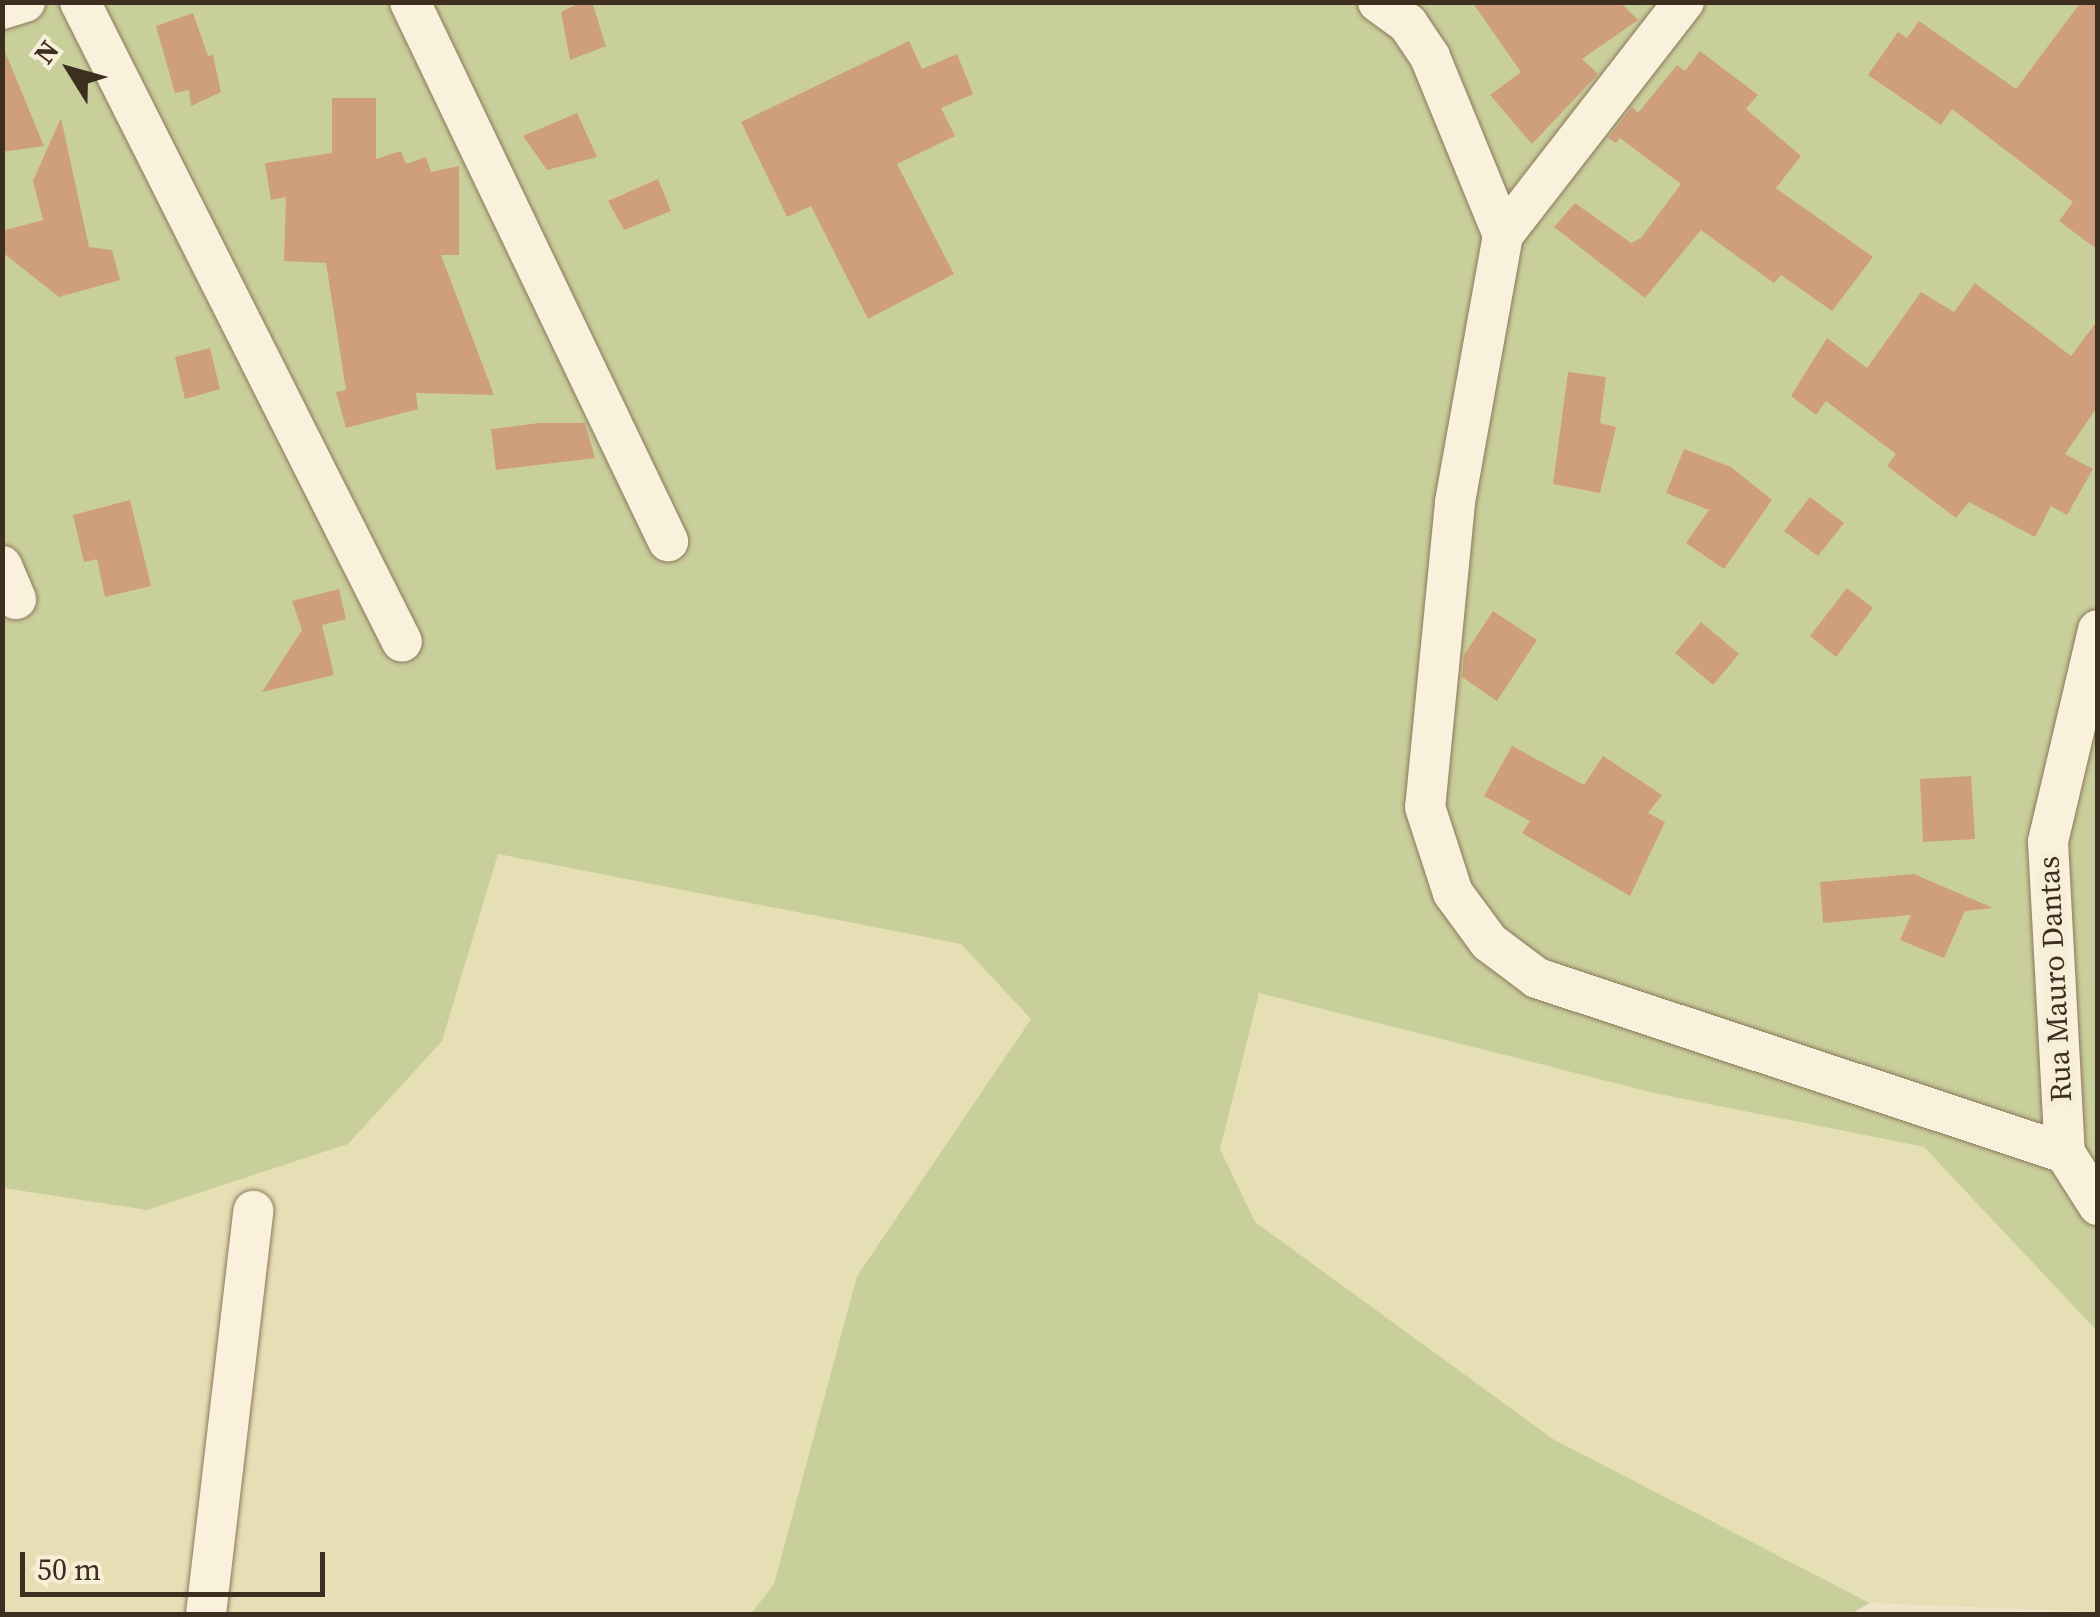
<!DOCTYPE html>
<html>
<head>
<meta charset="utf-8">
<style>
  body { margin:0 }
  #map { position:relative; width:2100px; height:1617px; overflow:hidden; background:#f0e4c8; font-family:"Source Serif 4",serif }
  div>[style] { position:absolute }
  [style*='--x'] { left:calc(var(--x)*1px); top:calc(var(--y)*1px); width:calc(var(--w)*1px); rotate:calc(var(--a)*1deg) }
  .farmland>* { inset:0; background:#e6deb5 }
  .green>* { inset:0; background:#c9cf9b }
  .building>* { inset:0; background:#cf9f7d }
  .roads { filter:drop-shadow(0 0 2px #8d765c) drop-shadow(0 0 2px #8d765c) }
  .minor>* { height:40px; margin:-20px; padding:0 20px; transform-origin:20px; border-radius:20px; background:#faf1dc }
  span { translate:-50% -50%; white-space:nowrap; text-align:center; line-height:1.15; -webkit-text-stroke:10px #f7eed8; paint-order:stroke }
  .street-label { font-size:30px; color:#3d2e20 }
  .frame { position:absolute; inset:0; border:5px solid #3d2e20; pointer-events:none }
  .north { position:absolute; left:20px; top:20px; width:100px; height:100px; -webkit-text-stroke:8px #f7eed8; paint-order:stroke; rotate:307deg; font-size:28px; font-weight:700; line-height:40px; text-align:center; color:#3d2e20 }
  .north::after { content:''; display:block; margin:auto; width:35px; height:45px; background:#3d2e20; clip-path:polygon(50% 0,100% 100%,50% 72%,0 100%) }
  .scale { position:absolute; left:20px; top:1552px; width:305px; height:45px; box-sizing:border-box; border:5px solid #3d2e20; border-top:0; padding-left:12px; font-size:30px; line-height:35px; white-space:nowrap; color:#3d2e20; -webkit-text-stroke:8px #f7eed8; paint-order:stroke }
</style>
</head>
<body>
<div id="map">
  <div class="farmland">
    <i style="clip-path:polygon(498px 854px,962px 944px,1031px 1019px,857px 1276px,774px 1584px,751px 1614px,3px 1614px,3px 1188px,147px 1210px,442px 1041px)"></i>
    <i style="clip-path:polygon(1258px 993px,1654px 1093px,1924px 1147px,2097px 1331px,2097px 1612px,1871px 1603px,1553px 1439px,1254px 1222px,1219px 1150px)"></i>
  </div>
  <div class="green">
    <i style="clip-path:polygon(3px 3px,2097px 3px,2097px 1331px,1924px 1147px,1654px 1093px,1259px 993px,1220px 1149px,1255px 1222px,1553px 1439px,1870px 1603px,1851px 1614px,751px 1614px,774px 1584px,857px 1276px,1031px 1019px,961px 944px,498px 854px,442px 1041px,348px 1144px,147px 1210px,3px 1188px)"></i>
  </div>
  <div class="building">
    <i style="clip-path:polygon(581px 2px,592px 2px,606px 46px,570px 60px,561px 12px)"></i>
    <i style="clip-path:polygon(1472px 2px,1620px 2px,1638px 20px,1582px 59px,1598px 74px,1532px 144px,1490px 95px,1521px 72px)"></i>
    <i style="clip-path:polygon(2081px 2px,2098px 2px,2098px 250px,2059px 221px,2073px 202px,1952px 109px,1941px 125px,1868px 75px,1898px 32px,1907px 38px,1919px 21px,2016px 89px)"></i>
    <i style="clip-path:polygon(193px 13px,208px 56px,213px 55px,221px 92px,191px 106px,189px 90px,175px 93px,156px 26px)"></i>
    <i style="clip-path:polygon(909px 41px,922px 69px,957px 54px,973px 94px,941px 108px,955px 136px,897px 164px,954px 274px,868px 319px,811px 206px,787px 217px,741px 122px)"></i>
    <i style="clip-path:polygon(2px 47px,3px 47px,44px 146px,2px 152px)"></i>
    <i style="clip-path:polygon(1700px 51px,1758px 95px,1746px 109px,1801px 156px,1776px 188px,1873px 257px,1832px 311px,1781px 275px,1774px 283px,1701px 230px,1645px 298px,1554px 227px,1575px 203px,1631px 243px,1641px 238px,1681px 184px,1620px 138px,1616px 143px,1608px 138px,1632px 107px,1638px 113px,1677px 65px,1685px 71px)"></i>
    <i style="clip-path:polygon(332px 98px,376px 98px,376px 159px,401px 151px,406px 164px,426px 157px,431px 172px,459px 166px,459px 255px,441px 255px,494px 395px,416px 393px,418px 409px,346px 428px,336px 392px,346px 390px,326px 263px,284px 261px,286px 197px,271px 200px,265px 163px,332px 153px)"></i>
    <i style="clip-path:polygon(577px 113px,597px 157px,547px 170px,523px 136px)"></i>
    <i style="clip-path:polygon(61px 118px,89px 247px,112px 250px,120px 280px,59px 297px,2px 252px,2px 231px,43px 220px,33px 181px)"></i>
    <i style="clip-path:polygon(658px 179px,671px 211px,624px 230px,608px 201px)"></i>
    <i style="clip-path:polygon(1975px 283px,2071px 356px,2098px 320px,2098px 406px,2065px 454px,2093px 469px,2067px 515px,2051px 506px,2035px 537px,1969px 502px,1956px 518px,1887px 466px,1896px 454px,1826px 401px,1816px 415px,1791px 396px,1827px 338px,1867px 368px,1921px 292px,1954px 312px)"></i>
    <i style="clip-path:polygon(210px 348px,220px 389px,185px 399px,175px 357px)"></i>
    <i style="clip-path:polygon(1568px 372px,1606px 377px,1600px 423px,1616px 427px,1600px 493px,1553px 484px)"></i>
    <i style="clip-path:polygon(539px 423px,585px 423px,595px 458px,496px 470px,491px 429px)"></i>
    <i style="clip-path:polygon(1684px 449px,1731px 467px,1772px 500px,1724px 569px,1686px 543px,1709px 510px,1666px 493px)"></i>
    <i style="clip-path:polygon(1810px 497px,1844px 523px,1818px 556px,1784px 531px)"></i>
    <i style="clip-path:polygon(130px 500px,151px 586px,105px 597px,97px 559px,84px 562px,73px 515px)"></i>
    <i style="clip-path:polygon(1847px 588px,1873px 608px,1836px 657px,1810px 636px)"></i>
    <i style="clip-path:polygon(339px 589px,346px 619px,322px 625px,334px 675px,262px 692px,302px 630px,292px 601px)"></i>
    <i style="clip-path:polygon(1493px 611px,1537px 640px,1497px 701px,1462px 677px,1464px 655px)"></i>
    <i style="clip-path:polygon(1701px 622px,1739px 654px,1713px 685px,1675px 653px)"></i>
    <i style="clip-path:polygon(1512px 746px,1584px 785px,1603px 756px,1662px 795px,1648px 813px,1665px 822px,1630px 896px,1522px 833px,1530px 821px,1484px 796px)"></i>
    <i style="clip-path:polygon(1971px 776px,1975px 839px,1923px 842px,1920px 779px)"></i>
    <i style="clip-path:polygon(1914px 874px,1993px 908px,1965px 911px,1944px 958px,1900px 940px,1911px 915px,1823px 923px,1820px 882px)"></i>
  </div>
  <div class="roads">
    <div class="minor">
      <i style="--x:80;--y:2;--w:716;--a:63.29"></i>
      <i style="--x:410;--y:2;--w:598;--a:64.42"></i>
      <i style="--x:1378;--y:2;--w:37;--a:36"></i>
      <i style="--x:1408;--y:24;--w:40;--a:56"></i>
      <i style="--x:1430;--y:57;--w:192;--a:67.7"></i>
      <i style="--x:1503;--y:235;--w:272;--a:100.2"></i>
      <i style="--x:1455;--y:503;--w:305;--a:95.6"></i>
      <i style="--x:1425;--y:807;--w:90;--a:72"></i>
      <i style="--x:1453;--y:893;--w:61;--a:53.7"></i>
      <i style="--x:1489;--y:942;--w:60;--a:36.9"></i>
      <i style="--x:1537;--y:978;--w:556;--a:18.34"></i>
      <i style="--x:2;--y:9;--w:24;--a:-17"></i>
      <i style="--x:1503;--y:235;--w:295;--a:-52.2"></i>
      <i style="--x:2;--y:566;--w:36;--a:67"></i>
      <i style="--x:2098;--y:630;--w:218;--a:103.3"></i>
      <i style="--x:2048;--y:842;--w:311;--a:86.9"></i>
      <i style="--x:2065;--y:1153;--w:62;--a:57.6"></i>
      <i style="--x:206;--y:1614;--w:406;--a:-83.3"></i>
    </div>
  </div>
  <div class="street-label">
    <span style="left:2055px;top:979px;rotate:-93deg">Rua Mauro Dantas</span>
  </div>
  <div class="frame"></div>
  <div class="north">N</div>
  <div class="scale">50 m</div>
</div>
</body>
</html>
